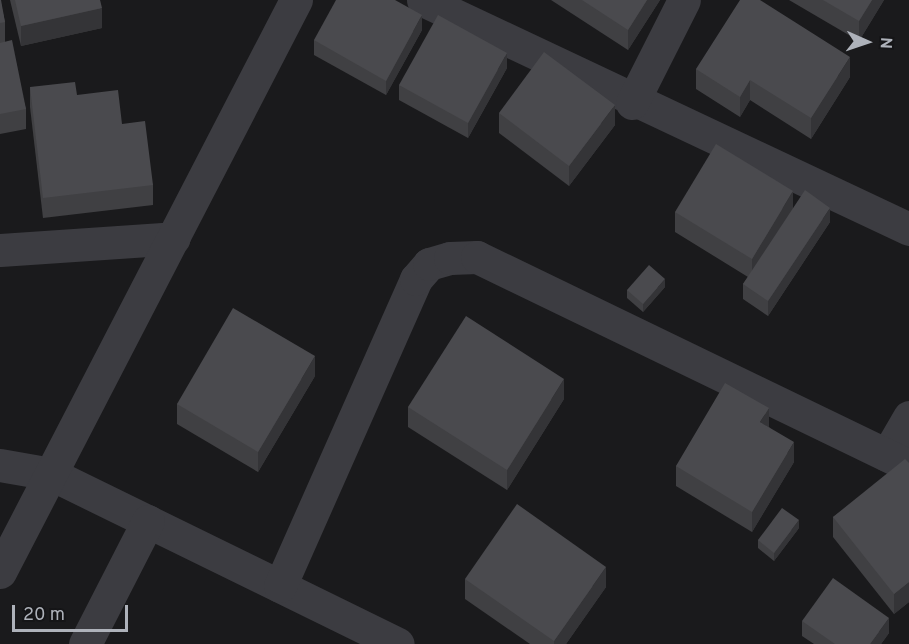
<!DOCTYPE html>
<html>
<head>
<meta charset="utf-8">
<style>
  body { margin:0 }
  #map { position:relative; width:909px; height:644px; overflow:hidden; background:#1a1a1c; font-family:Overpass,sans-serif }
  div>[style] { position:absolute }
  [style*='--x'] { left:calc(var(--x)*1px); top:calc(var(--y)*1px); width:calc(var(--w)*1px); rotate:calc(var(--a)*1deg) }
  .street>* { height:33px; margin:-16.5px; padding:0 16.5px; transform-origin:16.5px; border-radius:16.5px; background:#3c3c41 }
  .wall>* { inset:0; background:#404043 }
  .shaded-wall>* { inset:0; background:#343437 }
  .building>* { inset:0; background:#4a4a4e }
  span { translate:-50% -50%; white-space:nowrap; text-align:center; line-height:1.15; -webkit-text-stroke:4.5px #151517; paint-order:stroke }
  .north { position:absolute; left:837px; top:12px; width:60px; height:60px; -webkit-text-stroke:4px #151517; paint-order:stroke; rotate:93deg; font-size:16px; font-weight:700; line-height:24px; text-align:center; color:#aeb2ba }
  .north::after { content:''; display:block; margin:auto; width:21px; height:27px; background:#aeb2ba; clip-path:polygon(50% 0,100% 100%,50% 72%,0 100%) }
  .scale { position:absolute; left:12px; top:605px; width:116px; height:27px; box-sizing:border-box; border:3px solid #aeb2ba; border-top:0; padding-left:8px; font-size:18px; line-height:21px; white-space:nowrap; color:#aeb2ba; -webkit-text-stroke:4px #151517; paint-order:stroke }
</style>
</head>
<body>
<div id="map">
  <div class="street">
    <i style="--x:423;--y:0;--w:537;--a:25.23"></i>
    <i style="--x:632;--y:103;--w:115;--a:-63.2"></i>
    <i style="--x:0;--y:250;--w:174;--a:-3.9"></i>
    <i style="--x:887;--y:455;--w:44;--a:-59.9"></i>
    <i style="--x:0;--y:465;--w:52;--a:10"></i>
    <i style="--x:51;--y:474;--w:386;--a:26.1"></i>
    <i style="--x:0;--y:572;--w:644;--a:-62.64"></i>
    <i style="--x:280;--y:586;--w:336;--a:-66.1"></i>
    <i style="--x:416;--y:279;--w:20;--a:-49"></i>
    <i style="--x:429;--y:264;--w:22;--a:-16"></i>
    <i style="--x:450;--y:258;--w:27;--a:-2"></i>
    <i style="--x:477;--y:257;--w:480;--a:25.8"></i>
    <i style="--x:85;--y:644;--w:138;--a:-62.9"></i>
  </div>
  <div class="wall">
    <i style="clip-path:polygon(0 0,5px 22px,5px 42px,26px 109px,26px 129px,0 134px)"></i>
    <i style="clip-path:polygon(10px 0,100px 0,102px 28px,21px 46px)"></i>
    <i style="clip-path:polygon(551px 0,660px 0,628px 50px)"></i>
    <i style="clip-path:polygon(789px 0,884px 0,859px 41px)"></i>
    <i style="clip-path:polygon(422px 30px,386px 95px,314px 55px,314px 40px)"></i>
    <i style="clip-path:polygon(507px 68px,468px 138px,399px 100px,399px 85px)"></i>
    <i style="clip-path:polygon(696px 69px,850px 77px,811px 139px,750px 100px,740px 117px,696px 89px)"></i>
    <i style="clip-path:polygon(30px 87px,77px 95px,122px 124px,153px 185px,153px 205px,43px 218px,30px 107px)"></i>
    <i style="clip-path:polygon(499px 113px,615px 125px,569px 186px,499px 133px)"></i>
    <i style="clip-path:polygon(793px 208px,830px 222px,768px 316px,743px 299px,743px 284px,748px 277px,675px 232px,675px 212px)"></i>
    <i style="clip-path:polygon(665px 287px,643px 312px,627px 298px,627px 290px)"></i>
    <i style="clip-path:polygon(315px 376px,258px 472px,177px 424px,177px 404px)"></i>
    <i style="clip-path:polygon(564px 399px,507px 490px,408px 427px,408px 407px)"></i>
    <i style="clip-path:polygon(769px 427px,794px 462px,752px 532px,676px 486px,676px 466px)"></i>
    <i style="clip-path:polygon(909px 463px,909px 602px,894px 614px,833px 537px,833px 517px)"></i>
    <i style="clip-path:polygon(799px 528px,774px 561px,758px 548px,758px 540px)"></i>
    <i style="clip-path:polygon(465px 579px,606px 587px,566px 644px,530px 644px,465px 599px)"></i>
    <i style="clip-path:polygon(802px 621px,889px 633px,881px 644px,814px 644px,802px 636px)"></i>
  </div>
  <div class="shaded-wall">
    <i style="clip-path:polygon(647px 0,660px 0,628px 50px,628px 30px)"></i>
    <i style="clip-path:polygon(872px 0,884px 0,859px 41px,859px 21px)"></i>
    <i style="clip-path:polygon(102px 8px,102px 28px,21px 46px,21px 26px)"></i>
    <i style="clip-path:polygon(422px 15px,422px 30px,386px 95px,386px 81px)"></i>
    <i style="clip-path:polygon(507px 53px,507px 68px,468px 138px,468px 123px)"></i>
    <i style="clip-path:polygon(850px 57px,850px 77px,811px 139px,811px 118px)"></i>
    <i style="clip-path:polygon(750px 80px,750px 100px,740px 117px,740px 97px)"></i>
    <i style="clip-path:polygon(615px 105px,615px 125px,569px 186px,569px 166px)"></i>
    <i style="clip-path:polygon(793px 191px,793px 211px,752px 279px,752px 259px)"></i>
    <i style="clip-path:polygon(830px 208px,830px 222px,768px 316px,768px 301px)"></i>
    <i style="clip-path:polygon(665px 279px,665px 287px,643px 312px,643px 304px)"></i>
    <i style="clip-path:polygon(315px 356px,315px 376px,258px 472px,258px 452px)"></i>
    <i style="clip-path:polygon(564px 379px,564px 399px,507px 490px,507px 470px)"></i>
    <i style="clip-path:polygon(769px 408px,769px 428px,760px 422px)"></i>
    <i style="clip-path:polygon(794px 442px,794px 462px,752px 532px,752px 512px)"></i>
    <i style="clip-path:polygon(799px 520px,799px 528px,774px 561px,774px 553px)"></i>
    <i style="clip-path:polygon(606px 567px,606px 587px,566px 644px,554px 644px,554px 641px)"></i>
    <i style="clip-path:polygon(909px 582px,909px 602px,894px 614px,894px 594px)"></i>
    <i style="clip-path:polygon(889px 618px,889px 633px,881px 644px,870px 644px)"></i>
  </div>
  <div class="building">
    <i style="clip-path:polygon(0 0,1px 0,5px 22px,0 23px)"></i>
    <i style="clip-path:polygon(15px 0,100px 0,102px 8px,21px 26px)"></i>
    <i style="clip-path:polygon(336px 0,395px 0,422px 15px,386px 81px,314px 40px)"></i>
    <i style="clip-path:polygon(582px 0,647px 0,628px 30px)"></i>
    <i style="clip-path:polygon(740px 0,760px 0,850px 57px,811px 118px,750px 80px,740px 97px,696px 69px)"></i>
    <i style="clip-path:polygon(823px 0,872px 0,859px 21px)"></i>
    <i style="clip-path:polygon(438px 15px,507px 53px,468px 123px,399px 85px)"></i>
    <i style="clip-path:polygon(12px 40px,26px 109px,0 114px,0 43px)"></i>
    <i style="clip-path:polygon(544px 52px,615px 105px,569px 166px,499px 113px)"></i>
    <i style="clip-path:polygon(75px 82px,77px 95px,118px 90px,122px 124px,145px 121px,153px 185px,43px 198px,30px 87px)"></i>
    <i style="clip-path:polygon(716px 144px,793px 191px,752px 259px,675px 212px)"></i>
    <i style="clip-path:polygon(805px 190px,830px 208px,768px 301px,743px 284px)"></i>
    <i style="clip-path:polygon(649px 265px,665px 279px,643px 304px,627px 290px)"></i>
    <i style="clip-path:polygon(233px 308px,315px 356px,258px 452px,177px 404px)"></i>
    <i style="clip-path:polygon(466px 316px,564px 379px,507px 470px,408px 407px)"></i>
    <i style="clip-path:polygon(725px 383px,769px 408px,760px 422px,794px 442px,752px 512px,676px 466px)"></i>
    <i style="clip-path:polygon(905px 459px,909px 463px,909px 582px,894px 594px,833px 517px)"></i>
    <i style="clip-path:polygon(517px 504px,606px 567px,554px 641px,465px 579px)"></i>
    <i style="clip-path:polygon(782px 508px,799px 520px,774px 553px,758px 540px)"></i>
    <i style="clip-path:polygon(833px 578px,889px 618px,870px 644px,835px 644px,802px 621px)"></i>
  </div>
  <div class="north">N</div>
  <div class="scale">20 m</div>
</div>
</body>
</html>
